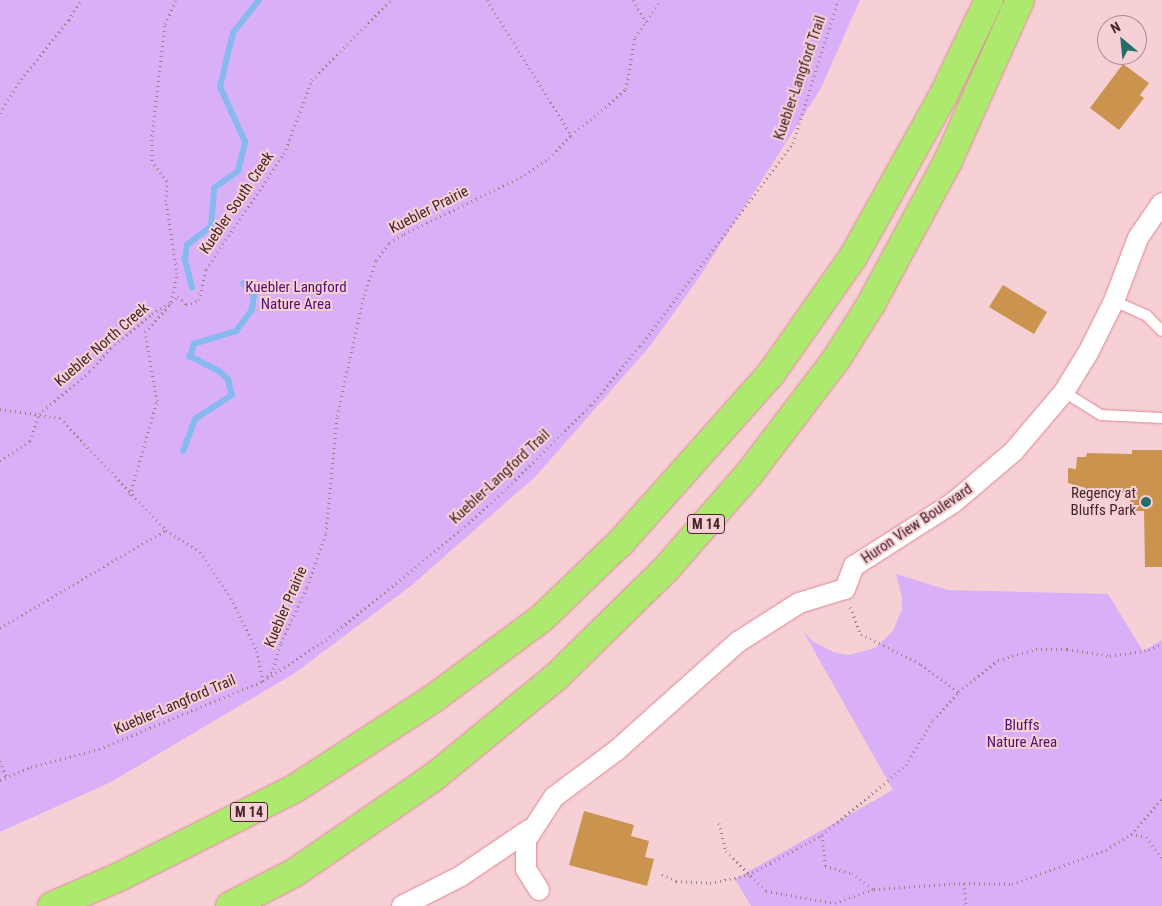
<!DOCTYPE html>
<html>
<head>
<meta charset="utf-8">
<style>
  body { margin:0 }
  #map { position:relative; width:1162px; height:906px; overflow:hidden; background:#f6d0d4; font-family:"Roboto Condensed",sans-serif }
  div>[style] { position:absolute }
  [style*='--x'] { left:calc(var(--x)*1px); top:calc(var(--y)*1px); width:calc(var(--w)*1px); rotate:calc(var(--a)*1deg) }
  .green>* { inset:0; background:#d9b0f7 }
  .stream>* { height:5.5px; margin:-2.75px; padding:0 2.75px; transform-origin:2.75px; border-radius:2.75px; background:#85b9ef }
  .building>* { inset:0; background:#ca934e }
  .path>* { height:3px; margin-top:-1.5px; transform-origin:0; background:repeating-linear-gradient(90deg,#a27d82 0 1px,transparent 0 5px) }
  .roads { filter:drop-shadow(0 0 1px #e08895) drop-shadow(0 0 1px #e08895) }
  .service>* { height:10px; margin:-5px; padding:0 5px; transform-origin:5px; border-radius:5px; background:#fff }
  .minor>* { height:20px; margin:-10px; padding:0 10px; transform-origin:10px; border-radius:10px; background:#fff }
  .motorway>* { height:28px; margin:-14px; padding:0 14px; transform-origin:14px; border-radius:14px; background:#aee96f }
  .dots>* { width:14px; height:14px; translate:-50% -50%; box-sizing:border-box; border:2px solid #f6d0d4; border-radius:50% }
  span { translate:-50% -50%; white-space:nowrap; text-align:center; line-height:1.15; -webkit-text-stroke:4px #f6d0d4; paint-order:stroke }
  .shield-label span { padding:1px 4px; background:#f6d0d4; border:1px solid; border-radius:4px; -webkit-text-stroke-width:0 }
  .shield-label { font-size:14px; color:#462329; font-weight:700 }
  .street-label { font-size:15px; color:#462329 }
  .park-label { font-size:15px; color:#4f106f }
  .poi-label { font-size:15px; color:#462329 }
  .right { translate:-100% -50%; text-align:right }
  .north { position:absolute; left:1097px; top:15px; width:50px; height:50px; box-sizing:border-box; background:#f6d0d4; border:1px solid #b08b90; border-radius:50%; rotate:332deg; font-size:14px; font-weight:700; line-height:20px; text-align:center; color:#462329 }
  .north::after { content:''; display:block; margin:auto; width:18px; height:22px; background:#246f6b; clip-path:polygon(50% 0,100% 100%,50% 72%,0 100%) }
</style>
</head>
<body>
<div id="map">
  <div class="green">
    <i style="clip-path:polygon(0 0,860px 0,820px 90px,698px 279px,651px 345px,536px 476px,412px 585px,295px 673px,111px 782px,0 832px)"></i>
    <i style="clip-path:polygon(896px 574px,948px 590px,1108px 594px,1143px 651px,1162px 640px,1162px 906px,751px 906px,735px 879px,893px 790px,803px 631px,812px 641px,836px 653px,849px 655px,875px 648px,893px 631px,902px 609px,902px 597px)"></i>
  </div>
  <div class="stream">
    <i style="--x:192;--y:288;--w:30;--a:-104"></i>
    <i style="--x:185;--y:259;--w:14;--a:-82"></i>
    <i style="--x:187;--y:245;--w:31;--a:-38"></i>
    <i style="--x:211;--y:226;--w:38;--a:-85"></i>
    <i style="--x:214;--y:188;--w:29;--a:-35"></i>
    <i style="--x:238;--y:171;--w:30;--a:-76"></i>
    <i style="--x:245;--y:142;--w:60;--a:-114.4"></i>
    <i style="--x:220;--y:87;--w:56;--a:-76.5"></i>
    <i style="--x:233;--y:33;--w:42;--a:-51.8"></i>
    <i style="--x:183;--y:451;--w:34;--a:-69"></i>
    <i style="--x:195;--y:419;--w:44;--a:-33"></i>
    <i style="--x:232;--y:395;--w:16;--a:-105"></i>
    <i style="--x:228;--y:380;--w:11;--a:-135"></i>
    <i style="--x:220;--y:372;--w:34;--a:-153"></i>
    <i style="--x:190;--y:357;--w:14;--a:-73"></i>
    <i style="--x:194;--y:344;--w:44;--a:-17.2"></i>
    <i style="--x:236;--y:331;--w:26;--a:-53"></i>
    <i style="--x:252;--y:310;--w:14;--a:-82"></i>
    <i style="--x:254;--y:296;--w:16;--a:-130"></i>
  </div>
  <div class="building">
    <i style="clip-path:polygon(1123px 64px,1149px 83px,1140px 95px,1144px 98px,1119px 130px,1090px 108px)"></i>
    <i style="clip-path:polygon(1003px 285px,1047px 312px,1034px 334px,989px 307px)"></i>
    <i style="clip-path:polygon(1132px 450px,1162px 450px,1162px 567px,1145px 567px,1144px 511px,1130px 511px,1131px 493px,1086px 492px,1086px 488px,1068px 483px,1068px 468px,1076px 469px,1077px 457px,1086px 457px,1087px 453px,1132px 454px)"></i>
    <i style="clip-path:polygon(584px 811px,634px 825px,631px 836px,649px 841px,645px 857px,654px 859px,647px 886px,569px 865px)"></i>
  </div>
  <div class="path">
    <i style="--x:487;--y:0;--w:159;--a:58.1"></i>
    <i style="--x:633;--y:0;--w:26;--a:59"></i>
    <i style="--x:0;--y:113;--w:40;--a:-58"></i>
    <i style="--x:21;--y:79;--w:76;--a:-50.9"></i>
    <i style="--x:69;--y:20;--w:23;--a:-59"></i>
    <i style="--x:0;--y:409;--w:61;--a:8.5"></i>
    <i style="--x:60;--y:418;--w:154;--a:46.6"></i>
    <i style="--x:166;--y:530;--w:40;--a:32.9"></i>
    <i style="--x:200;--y:552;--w:55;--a:56"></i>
    <i style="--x:231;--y:598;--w:59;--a:63.9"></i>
    <i style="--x:257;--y:651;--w:31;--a:79"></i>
    <i style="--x:39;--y:414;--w:67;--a:-40.1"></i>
    <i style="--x:90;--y:371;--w:31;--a:-48"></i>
    <i style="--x:111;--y:348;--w:53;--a:-39.7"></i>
    <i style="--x:152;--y:314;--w:22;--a:-32"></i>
    <i style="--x:171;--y:302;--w:29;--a:-78"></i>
    <i style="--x:177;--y:274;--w:74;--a:-98.6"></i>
    <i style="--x:166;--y:201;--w:20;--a:-87"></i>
    <i style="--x:167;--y:181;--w:25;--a:-127"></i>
    <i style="--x:152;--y:161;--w:25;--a:-90"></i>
    <i style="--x:152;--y:136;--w:113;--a:-83.4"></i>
    <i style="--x:165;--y:24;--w:26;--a:-65"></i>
    <i style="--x:0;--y:461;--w:36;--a:-34"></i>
    <i style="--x:30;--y:441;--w:28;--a:-72"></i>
    <i style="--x:130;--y:495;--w:98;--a:-74"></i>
    <i style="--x:157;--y:401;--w:70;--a:-99.9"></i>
    <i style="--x:145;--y:332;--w:49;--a:-47.5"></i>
    <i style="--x:178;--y:296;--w:12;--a:48"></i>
    <i style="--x:186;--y:305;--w:14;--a:-21"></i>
    <i style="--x:199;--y:300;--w:32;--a:-77"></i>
    <i style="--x:206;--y:269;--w:139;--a:-55.9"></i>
    <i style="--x:284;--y:154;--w:79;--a:-69.3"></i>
    <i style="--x:312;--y:80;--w:112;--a:-45.4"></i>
    <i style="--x:850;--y:607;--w:29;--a:68"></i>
    <i style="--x:861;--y:634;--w:67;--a:26.6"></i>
    <i style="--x:921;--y:664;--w:47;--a:36.4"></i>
    <i style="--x:959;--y:692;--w:50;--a:-39.4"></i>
    <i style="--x:998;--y:660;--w:40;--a:-16"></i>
    <i style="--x:1036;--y:649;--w:31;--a:0"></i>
    <i style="--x:1067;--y:649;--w:44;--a:9.2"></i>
    <i style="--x:1110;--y:656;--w:39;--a:-9"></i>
    <i style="--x:1149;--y:650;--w:15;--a:-28"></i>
    <i style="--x:0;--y:628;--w:193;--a:-30.6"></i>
    <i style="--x:267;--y:676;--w:9;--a:-49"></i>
    <i style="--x:273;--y:669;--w:27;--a:-73"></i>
    <i style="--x:281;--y:643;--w:62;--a:-65.1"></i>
    <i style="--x:307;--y:587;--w:57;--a:-70.6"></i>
    <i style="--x:326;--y:533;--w:118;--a:-84.6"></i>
    <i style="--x:337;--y:416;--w:124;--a:-77.4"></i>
    <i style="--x:364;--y:295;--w:37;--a:-71"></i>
    <i style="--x:376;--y:260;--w:21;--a:-53"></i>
    <i style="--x:389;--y:243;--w:17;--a:-31"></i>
    <i style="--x:404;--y:234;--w:135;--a:-26"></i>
    <i style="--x:525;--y:175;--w:29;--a:-35"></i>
    <i style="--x:549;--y:158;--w:32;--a:-46"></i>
    <i style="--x:571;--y:135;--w:34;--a:-38"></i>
    <i style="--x:598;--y:114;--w:38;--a:-42"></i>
    <i style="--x:626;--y:89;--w:53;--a:-80.2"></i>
    <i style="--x:635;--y:37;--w:45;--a:-54.9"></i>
    <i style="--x:0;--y:761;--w:17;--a:69"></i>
    <i style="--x:0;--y:780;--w:34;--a:-23"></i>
    <i style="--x:31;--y:767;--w:70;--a:-14.8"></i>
    <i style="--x:99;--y:749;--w:178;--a:-22.5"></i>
    <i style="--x:263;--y:681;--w:75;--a:-33.1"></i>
    <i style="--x:326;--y:640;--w:174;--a:-39.2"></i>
    <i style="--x:461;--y:530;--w:64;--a:-42.5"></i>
    <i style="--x:508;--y:487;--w:117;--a:-44.7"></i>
    <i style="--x:591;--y:405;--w:77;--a:-50.3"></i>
    <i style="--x:640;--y:346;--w:254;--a:-53"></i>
    <i style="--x:793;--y:143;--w:150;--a:-72.5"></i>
    <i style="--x:719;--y:823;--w:29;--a:76"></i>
    <i style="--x:726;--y:851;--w:57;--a:45"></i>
    <i style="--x:766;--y:891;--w:70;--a:9.9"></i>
    <i style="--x:835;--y:903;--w:41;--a:-19.7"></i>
    <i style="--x:874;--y:889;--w:90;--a:-3.8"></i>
    <i style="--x:964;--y:883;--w:48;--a:1.2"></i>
    <i style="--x:1012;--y:884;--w:100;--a:-19.9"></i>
    <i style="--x:1106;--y:850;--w:30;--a:-33"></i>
    <i style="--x:1131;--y:834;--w:15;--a:11"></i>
    <i style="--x:1146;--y:837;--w:27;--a:54"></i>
    <i style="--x:1131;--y:834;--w:47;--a:-48.5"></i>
    <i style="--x:822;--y:835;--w:31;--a:84"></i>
    <i style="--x:825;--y:866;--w:28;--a:15"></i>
    <i style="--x:852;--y:873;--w:26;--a:37"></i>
    <i style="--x:662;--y:874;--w:16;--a:27"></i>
    <i style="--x:676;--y:881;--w:34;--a:3"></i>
    <i style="--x:710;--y:883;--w:39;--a:-12"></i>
    <i style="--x:748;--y:875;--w:84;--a:-28.4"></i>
    <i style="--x:822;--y:835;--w:109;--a:-39.8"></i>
    <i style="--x:906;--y:765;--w:52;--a:-59"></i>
    <i style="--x:933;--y:720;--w:38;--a:-47"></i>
    <i style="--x:964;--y:883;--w:23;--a:85"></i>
  </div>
  <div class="roads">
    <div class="service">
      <i style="--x:1114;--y:301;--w:36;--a:24"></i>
      <i style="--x:1147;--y:316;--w:21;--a:45"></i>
      <i style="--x:1064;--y:392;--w:44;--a:31.9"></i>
      <i style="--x:1101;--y:415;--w:61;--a:2.8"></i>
    </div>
    <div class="minor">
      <i style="--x:539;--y:890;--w:25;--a:-122"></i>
      <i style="--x:526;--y:869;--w:29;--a:-90"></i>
      <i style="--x:526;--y:840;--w:51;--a:-56.9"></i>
      <i style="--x:554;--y:797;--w:77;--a:-36.6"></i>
      <i style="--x:616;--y:751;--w:164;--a:-41.8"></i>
      <i style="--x:738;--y:642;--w:72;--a:-32.6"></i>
      <i style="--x:799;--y:603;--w:48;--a:-16.9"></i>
      <i style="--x:845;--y:589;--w:25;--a:-69"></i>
      <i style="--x:854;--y:566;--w:117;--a:-32.5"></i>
      <i style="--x:953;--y:503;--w:80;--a:-40.4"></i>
      <i style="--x:1014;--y:451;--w:77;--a:-49.7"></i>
      <i style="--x:1064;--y:392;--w:46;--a:-58.4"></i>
      <i style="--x:1088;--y:353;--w:58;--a:-63.4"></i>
      <i style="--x:1114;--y:301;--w:67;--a:-69.1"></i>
      <i style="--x:1138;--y:238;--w:42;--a:-55.6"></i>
      <i style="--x:402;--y:906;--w:66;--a:-27"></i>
      <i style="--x:461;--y:876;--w:82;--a:-34.1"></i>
    </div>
    <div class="motorway">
      <i style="--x:52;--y:906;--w:75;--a:-23.5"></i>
      <i style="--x:121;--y:876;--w:194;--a:-26.7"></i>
      <i style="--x:294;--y:789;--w:167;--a:-33"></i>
      <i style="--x:434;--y:698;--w:134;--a:-36.5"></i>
      <i style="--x:542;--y:618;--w:110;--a:-43.9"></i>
      <i style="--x:621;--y:542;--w:224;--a:-48.3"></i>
      <i style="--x:770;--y:375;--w:144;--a:-54.9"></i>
      <i style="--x:853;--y:257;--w:184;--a:-60.8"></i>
      <i style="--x:943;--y:96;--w:106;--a:-64.4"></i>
      <i style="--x:230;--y:906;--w:72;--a:-27.3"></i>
      <i style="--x:294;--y:873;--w:171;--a:-34.5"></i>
      <i style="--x:435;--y:776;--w:158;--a:-39.3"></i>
      <i style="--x:557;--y:676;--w:153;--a:-44.5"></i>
      <i style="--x:666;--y:569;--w:126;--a:-48.9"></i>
      <i style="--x:749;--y:474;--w:146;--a:-52.8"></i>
      <i style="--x:837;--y:358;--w:64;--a:-57.8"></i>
      <i style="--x:871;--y:304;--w:162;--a:-61.7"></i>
      <i style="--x:948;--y:161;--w:176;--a:-65.9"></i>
    </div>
  </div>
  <div class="dots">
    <i style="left:1146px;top:502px;background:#246f6b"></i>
  </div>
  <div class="shield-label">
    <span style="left:706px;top:524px">M 14</span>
    <span style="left:249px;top:812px">M 14</span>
  </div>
  <div class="street-label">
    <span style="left:800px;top:78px;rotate:-71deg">Kuebler-Langford Trail</span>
    <span style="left:237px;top:203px;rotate:-56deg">Kuebler South Creek</span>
    <span style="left:429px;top:210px;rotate:-27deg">Kuebler Prairie</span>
    <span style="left:102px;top:345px;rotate:-41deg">Kuebler North Creek</span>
    <span style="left:500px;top:477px;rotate:-43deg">Kuebler-Langford Trail</span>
    <span style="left:917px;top:524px;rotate:-34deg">Huron View Boulevard</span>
    <span style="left:286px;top:607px;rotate:-67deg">Kuebler Prairie</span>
    <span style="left:175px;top:705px;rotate:-23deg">Kuebler-Langford Trail</span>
  </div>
  <div class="park-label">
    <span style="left:296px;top:296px">Kuebler Langford<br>Nature Area</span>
    <span style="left:1022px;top:734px">Bluffs<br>Nature Area</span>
  </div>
  <div class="poi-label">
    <span class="right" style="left:1136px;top:502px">Regency at<br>Bluffs Park</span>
  </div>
  <div class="north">N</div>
</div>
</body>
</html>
